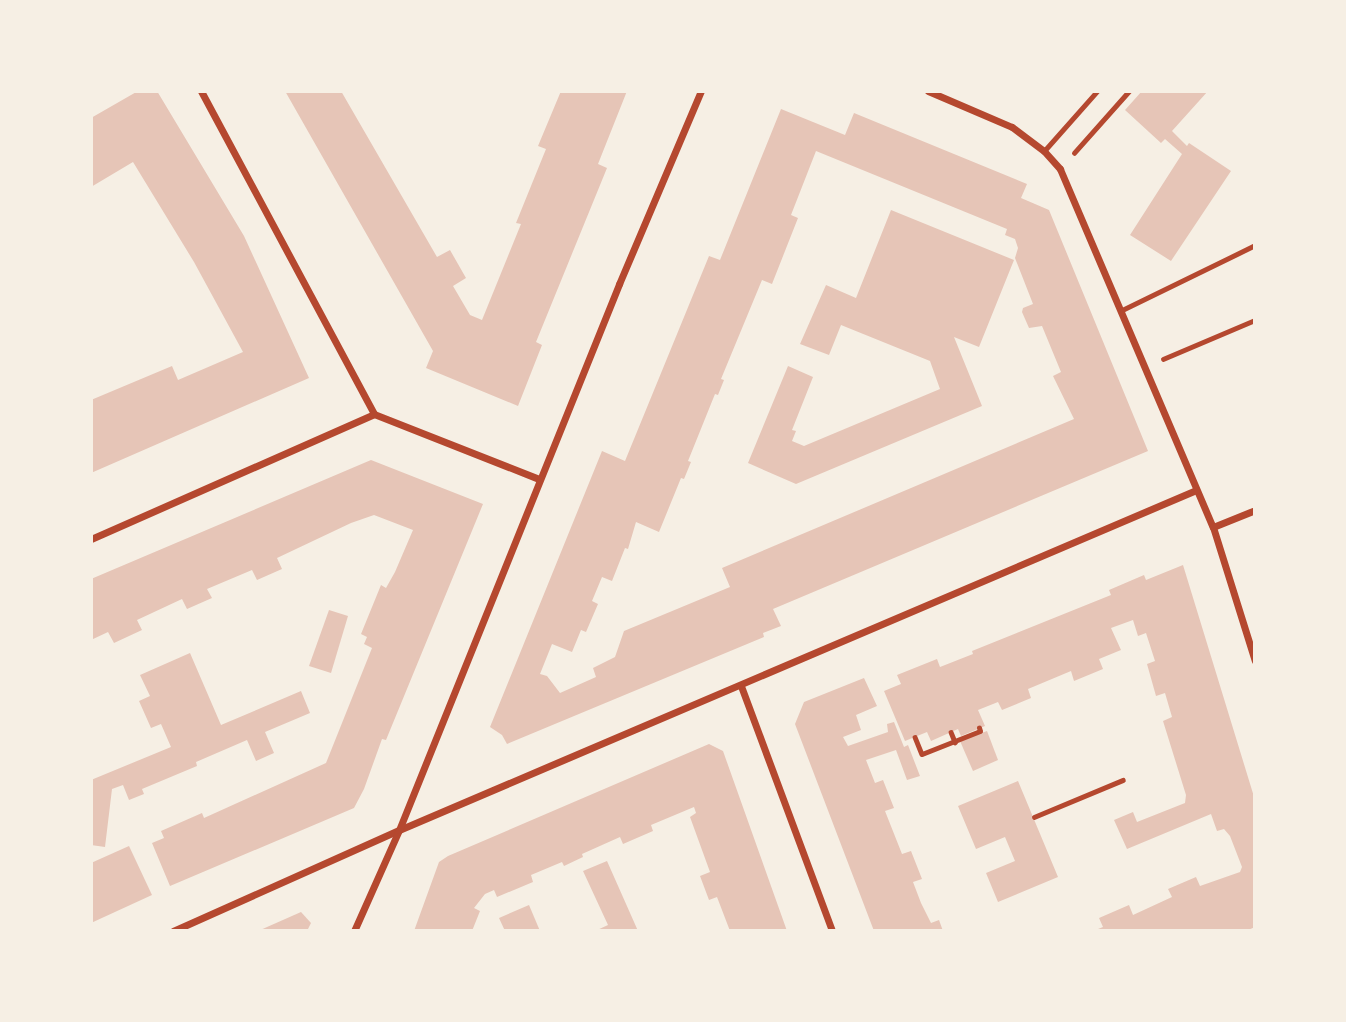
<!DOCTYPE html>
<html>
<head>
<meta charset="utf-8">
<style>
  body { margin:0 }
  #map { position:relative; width:1346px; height:1022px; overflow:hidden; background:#f6efe4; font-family:Commissioner,sans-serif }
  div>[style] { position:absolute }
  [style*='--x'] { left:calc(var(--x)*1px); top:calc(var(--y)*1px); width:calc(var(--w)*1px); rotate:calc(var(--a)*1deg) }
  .building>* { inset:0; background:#e6c5b7 }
  .path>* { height:4.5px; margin:-2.25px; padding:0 2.25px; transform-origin:2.25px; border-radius:2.25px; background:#b5482f }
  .service>* { height:5px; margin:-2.5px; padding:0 2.5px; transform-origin:2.5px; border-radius:2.5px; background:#b5482f }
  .minor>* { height:7px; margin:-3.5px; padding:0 3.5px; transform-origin:3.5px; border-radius:3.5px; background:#b5482f }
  span { translate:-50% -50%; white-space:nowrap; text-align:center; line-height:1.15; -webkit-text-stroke:6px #f6efe4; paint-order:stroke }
  .frame { position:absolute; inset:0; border:93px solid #f6efe4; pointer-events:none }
</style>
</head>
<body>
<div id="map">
  <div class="building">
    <i style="clip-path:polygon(138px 91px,157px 91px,244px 236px,309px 378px,91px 473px,91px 400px,172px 366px,178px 380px,243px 352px,194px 262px,133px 162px,91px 187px,91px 118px)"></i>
    <i style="clip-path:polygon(285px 91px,341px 91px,437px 257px,450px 250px,466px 278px,453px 286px,470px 315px,482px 320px,521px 224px,516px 223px,546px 149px,538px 146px,561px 91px,627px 91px,598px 164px,607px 168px,536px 342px,542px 345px,518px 406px,426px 368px,433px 351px)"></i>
    <i style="clip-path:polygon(1142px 91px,1208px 91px,1172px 131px,1187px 146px,1189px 143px,1231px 171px,1171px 261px,1130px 235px,1182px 154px,1165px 139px,1161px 143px,1125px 110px)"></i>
    <i style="clip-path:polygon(evenodd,781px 109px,845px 135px,854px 113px,1027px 184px,1021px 198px,1049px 210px,1148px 451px,773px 609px,781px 626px,763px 633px,764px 637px,507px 744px,502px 735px,490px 727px,602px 451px,625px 461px,709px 256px,720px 260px,781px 109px,816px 151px,1007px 229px,1005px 235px,1015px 239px,1018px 248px,1015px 258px,1033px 304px,1023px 308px,1022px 312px,1029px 328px,1042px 326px,1061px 372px,1053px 376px,1074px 419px,722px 568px,730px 587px,624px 631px,615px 657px,593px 668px,596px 677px,560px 693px,547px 676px,540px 674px,552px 644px,572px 652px,581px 630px,586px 632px,598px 604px,592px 601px,602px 577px,612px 581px,625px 548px,628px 549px,636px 522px,659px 532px,681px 478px,684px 479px,691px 462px,688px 461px,715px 394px,718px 395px,724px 380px,721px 379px,762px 280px,772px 284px,798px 218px,791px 215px,816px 151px)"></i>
    <i style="clip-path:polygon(891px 210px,1014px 260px,979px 347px,954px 337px,982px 406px,796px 484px,748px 463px,788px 366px,813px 377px,792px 430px,796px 431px,792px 441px,804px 446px,940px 389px,930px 361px,841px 325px,829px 355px,800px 344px,826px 285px,856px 298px)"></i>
    <i style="clip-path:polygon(371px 460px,483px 504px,386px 740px,382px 739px,364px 789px,354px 808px,170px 886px,152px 843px,164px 838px,161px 831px,202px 813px,204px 818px,326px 763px,372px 648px,364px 644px,367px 637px,361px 634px,381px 585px,386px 588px,395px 572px,413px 530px,374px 515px,351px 523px,277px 558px,282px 569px,257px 580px,252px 570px,207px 589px,212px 598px,187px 609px,182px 599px,137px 620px,142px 630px,114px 643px,108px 632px,91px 640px,91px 579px)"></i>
    <i style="clip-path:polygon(1183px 565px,1255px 800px,1255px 927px,1246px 931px,1093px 931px,1103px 927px,1099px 918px,1129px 905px,1133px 915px,1172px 897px,1168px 889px,1196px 877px,1200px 886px,1240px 872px,1242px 867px,1230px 836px,1224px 829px,1217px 831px,1211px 814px,1127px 849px,1114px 820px,1133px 812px,1137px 822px,1185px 803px,1186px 795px,1163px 721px,1172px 717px,1165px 693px,1156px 696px,1147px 664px,1155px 661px,1146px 633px,1138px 636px,1133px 620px,1111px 628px,1121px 650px,1099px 659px,1103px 669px,1074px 681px,1071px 671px,1028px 689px,1031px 698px,1002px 710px,998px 702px,978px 710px,985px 726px,961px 736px,958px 729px,931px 741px,927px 732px,905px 741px,884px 691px,901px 684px,897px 675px,937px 659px,940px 667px,973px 654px,972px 651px,1111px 595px,1109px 590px,1144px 575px,1146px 580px)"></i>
    <i style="clip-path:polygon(329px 610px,348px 616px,331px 673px,309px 666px)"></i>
    <i style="clip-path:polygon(190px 653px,221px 725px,301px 691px,310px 713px,265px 732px,274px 753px,256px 761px,247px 740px,196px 762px,197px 766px,142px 789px,144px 794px,129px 800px,123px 785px,112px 789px,105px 847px,91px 845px,91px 780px,171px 747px,161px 724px,151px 728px,139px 701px,150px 696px,140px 675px)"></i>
    <i style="clip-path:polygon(864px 678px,877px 706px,856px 715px,861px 730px,843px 737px,848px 746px,888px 732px,887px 724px,894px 722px,904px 747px,908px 745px,920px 776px,907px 780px,896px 750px,866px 760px,875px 783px,883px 780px,894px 808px,885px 811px,902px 854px,911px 851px,922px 879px,913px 882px,921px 903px,931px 923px,939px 920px,943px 931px,874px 931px,795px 724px,804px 702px)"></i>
    <i style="clip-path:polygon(987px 731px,998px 760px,973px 771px,960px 741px)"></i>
    <i style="clip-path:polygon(709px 744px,723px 751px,787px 931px,730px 931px,717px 897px,709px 900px,700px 876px,710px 872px,690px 817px,696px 813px,694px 807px,651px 825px,653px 831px,623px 844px,620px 837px,582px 854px,583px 857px,564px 866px,562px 862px,531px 875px,533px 882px,497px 897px,494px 890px,485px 894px,474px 908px,480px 911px,472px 931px,414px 931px,439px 862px,448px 856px)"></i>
    <i style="clip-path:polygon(1018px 781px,1058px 877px,998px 902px,986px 873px,1015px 861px,1005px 837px,976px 849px,958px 806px)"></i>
    <i style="clip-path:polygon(129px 846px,152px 895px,91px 923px,91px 863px)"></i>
    <i style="clip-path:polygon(607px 861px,638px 931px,595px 931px,608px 925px,583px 871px)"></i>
    <i style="clip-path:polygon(529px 905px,540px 931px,505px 931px,499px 918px)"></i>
    <i style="clip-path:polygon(301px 912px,311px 923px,307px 931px,258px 931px)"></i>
  </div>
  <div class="path">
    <i style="--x:1074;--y:153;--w:83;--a:-48.4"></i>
    <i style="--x:1163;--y:359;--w:100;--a:-23"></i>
    <i style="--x:951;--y:732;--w:11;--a:68"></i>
    <i style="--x:915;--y:737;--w:18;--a:68"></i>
    <i style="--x:922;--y:754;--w:62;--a:-21.6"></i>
    <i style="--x:980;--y:731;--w:3;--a:-108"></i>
    <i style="--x:1034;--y:817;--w:96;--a:-22.6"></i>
  </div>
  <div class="service">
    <i style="--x:1044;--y:151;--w:80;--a:-48.5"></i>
    <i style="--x:1122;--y:310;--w:148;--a:-26"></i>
  </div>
  <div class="minor">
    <i style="--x:201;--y:91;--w:366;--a:61.8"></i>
    <i style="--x:374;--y:414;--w:177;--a:21.5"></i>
    <i style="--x:928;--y:91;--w:91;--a:23.2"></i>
    <i style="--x:1012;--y:127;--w:40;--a:37"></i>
    <i style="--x:1044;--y:151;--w:24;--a:48"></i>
    <i style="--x:1060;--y:169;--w:389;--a:66.9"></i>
    <i style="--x:1213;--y:527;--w:140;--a:72.6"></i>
    <i style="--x:1213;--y:527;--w:45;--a:-22"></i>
    <i style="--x:91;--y:539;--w:309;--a:-23.8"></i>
    <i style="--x:741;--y:686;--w:261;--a:69.6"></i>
    <i style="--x:173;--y:931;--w:248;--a:-24.1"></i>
    <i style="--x:399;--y:830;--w:866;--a:-23.1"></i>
    <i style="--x:354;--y:931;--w:111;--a:-66"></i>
    <i style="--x:399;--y:830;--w:589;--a:-68.05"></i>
    <i style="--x:619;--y:284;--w:210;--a:-67"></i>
  </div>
  <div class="frame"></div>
</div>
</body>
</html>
